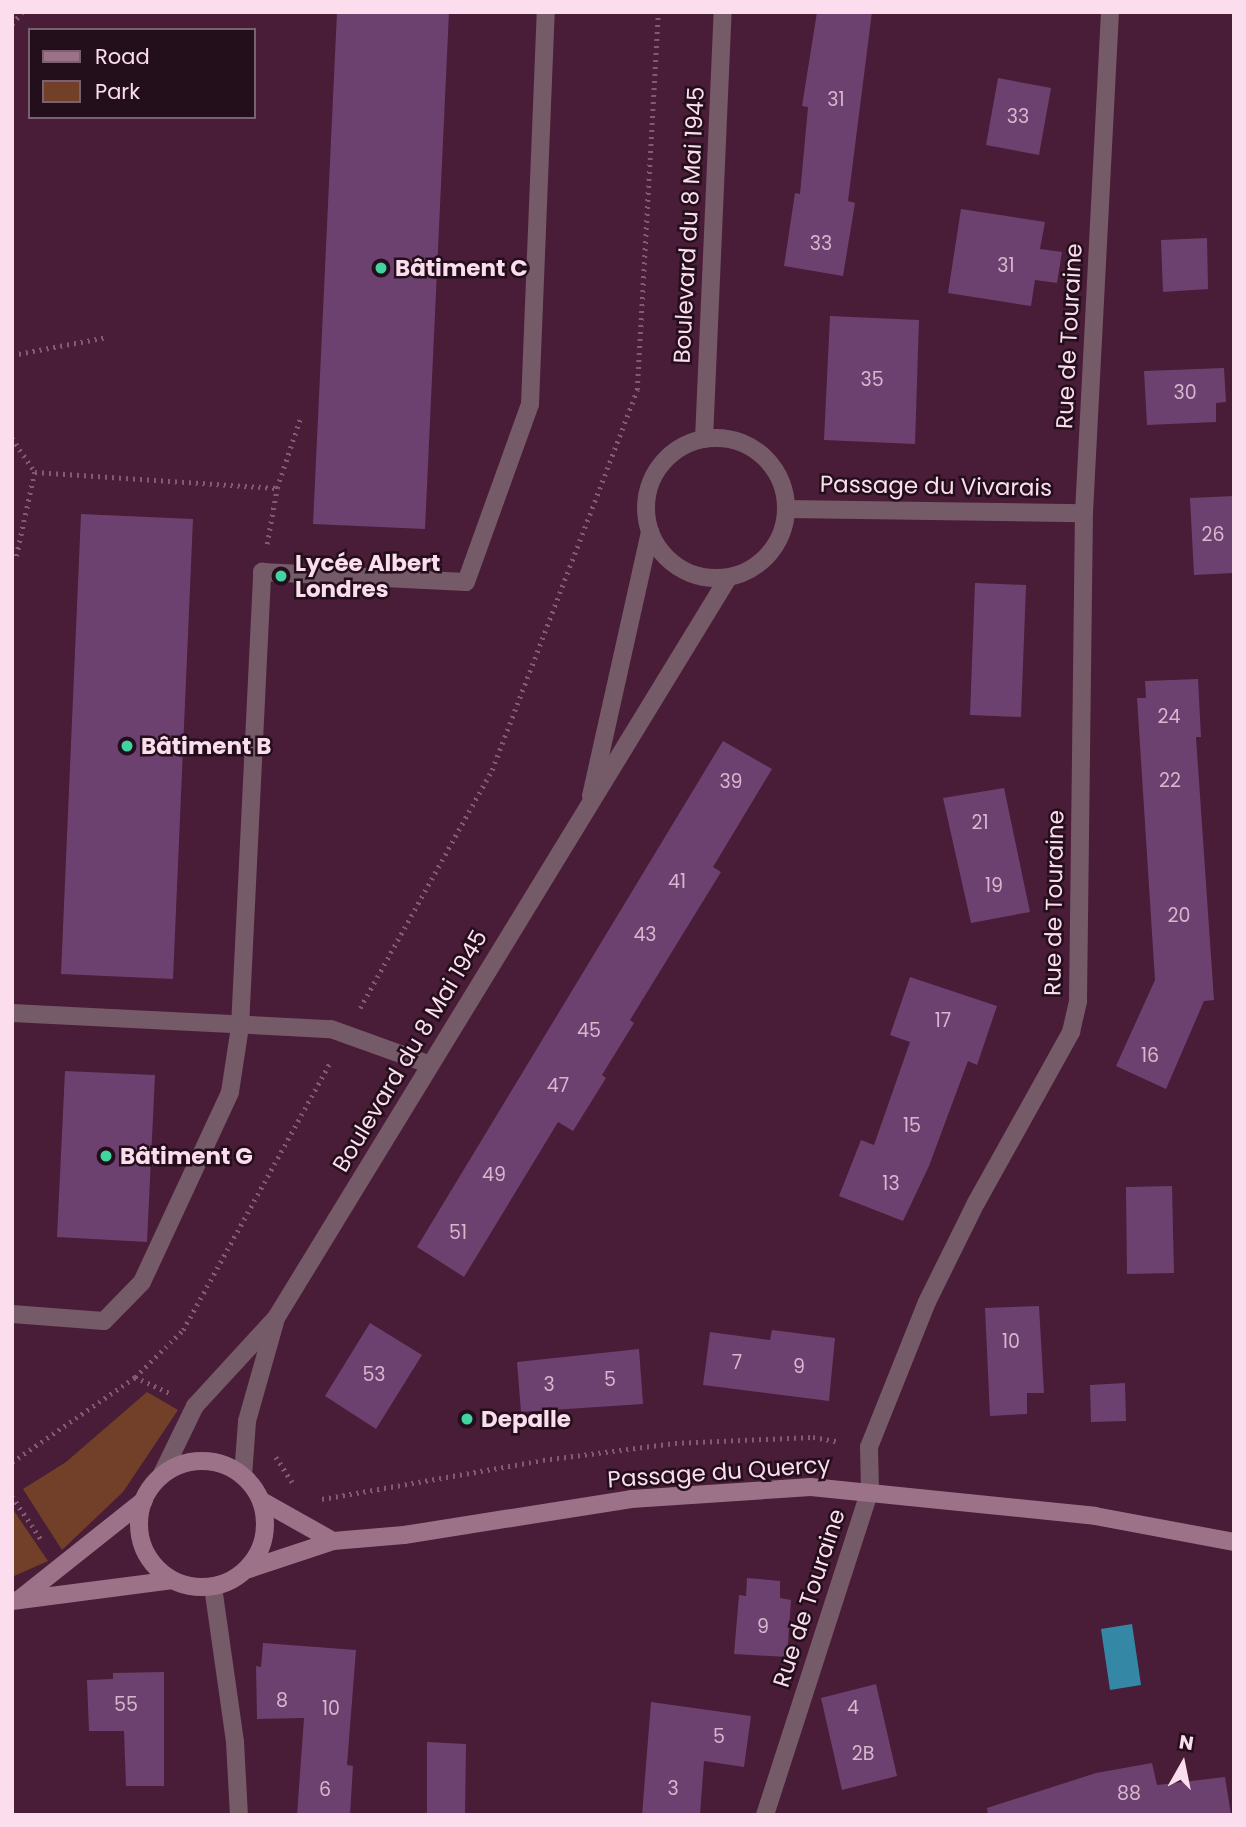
<!DOCTYPE html>
<html>
<head>
<meta charset="utf-8">
<style>
  body { margin:0 }
  #map { position:relative; width:1246px; height:1827px; overflow:hidden; background:#491c37; font-family:Poppins,sans-serif }
  div>[style] { position:absolute }
  [style*='--x'] { left:calc(var(--x)*1px); top:calc(var(--y)*1px); width:calc(var(--w)*1px); rotate:calc(var(--a)*1deg) }
  .green>* { inset:0; background:#724028 }
  .water>* { inset:0; background:#3588a5 }
  .building>* { inset:0; background:#6c416f }
  .path>* { height:4.5px; margin-top:-2.25px; transform-origin:0; background:repeating-linear-gradient(90deg,#835a72 0 2px,transparent 0 7px) }
  .lane>* { height:18px; margin:-9px; padding:0 9px; transform-origin:9px; border-radius:9px; background:#755a68 }
  .street>* { height:18px; margin:-9px; padding:0 9px; transform-origin:9px; border-radius:9px; background:#755a68 }
  .street>.ring { margin:-9px; padding:0; box-sizing:content-box; background:none; border:18px solid #755a68; border-radius:50% }
  .secondary>* { height:18px; margin:-9px; padding:0 9px; transform-origin:9px; border-radius:9px; background:#9c7289 }
  .secondary>.ring { margin:-9px; padding:0; box-sizing:content-box; background:none; border:18px solid #9c7289; border-radius:50% }
  .dots>* { width:19px; height:19px; translate:-50% -50%; box-sizing:border-box; border:4px solid #230f1b; border-radius:50% }
  span { translate:-50% -50%; white-space:nowrap; text-align:center; line-height:1.15; -webkit-text-stroke:5px #230f1b; paint-order:stroke }
  .number-label { font-size:19px; color:#d7b6ce }
  .number-label span { -webkit-text-stroke-width:0 }
  .street-label { font-size:23px; color:#fbdded }
  .poi-label { font-size:23px; color:#fbdded; font-weight:700 }
  .left { translate:0 -50%; text-align:left }
  .frame { position:absolute; inset:0; border:14px solid #fbdded; pointer-events:none }
  .legend { position:absolute; left:28px; top:28px; width:228px; height:91px; box-sizing:border-box; background:#230f1b; border:2px solid #79616f; margin:0; padding:9px 12px; list-style:none; font-size:21px; color:#fbdded }
  .legend li { display:flex; align-items:center; gap:14px; height:35px }
  .legend b { width:35px; border:2px solid #79616f }
  .north { position:absolute; left:1148px; top:1729px; width:70px; height:70px; -webkit-text-stroke:5px #230f1b; paint-order:stroke; rotate:9deg; font-size:19px; font-weight:700; line-height:28px; text-align:center; color:#fbdded }
  .north::after { content:''; display:block; margin:auto; width:24px; height:32px; background:#fbdded; clip-path:polygon(50% 0,100% 100%,50% 72%,0 100%) }
</style>
</head>
<body>
<div id="map">
  <div class="green">
    <i style="clip-path:polygon(147px 1392px,178px 1410px,123px 1492px,62px 1550px,23px 1489px,66px 1462px)"></i>
    <i style="clip-path:polygon(12px 1508px,48px 1561px,12px 1577px)"></i>
  </div>
  <div class="water">
    <i style="clip-path:polygon(1132px 1624px,1141px 1685px,1110px 1690px,1101px 1629px)"></i>
  </div>
  <div class="building">
    <i style="clip-path:polygon(337px 12px,449px 12px,425px 529px,313px 524px)"></i>
    <i style="clip-path:polygon(817px 12px,872px 12px,848px 201px,855px 203px,843px 276px,784px 266px,795px 193px,800px 194px,808px 107px,802px 106px)"></i>
    <i style="clip-path:polygon(998px 78px,1051px 88px,1039px 155px,986px 145px)"></i>
    <i style="clip-path:polygon(961px 209px,1045px 222px,1040px 249px,1062px 252px,1057px 283px,1035px 280px,1031px 306px,948px 293px)"></i>
    <i style="clip-path:polygon(1207px 238px,1208px 289px,1163px 292px,1161px 240px)"></i>
    <i style="clip-path:polygon(830px 316px,919px 320px,915px 444px,824px 440px)"></i>
    <i style="clip-path:polygon(1224px 368px,1226px 402px,1216px 403px,1216px 422px,1147px 425px,1144px 371px)"></i>
    <i style="clip-path:polygon(1234px 496px,1234px 573px,1194px 575px,1190px 498px)"></i>
    <i style="clip-path:polygon(81px 514px,193px 519px,173px 979px,61px 974px)"></i>
    <i style="clip-path:polygon(975px 583px,1026px 585px,1021px 717px,970px 715px)"></i>
    <i style="clip-path:polygon(1198px 679px,1201px 737px,1196px 737px,1214px 1000px,1204px 1001px,1166px 1089px,1116px 1066px,1155px 980px,1137px 698px,1146px 698px,1145px 681px)"></i>
    <i style="clip-path:polygon(723px 741px,772px 769px,713px 867px,721px 872px,630px 1020px,634px 1023px,602px 1075px,606px 1078px,573px 1131px,558px 1122px,464px 1277px,417px 1247px)"></i>
    <i style="clip-path:polygon(1004px 788px,1030px 912px,971px 923px,943px 798px)"></i>
    <i style="clip-path:polygon(910px 977px,997px 1006px,977px 1065px,968px 1061px,929px 1166px,903px 1221px,839px 1196px,861px 1140px,874px 1145px,910px 1042px,890px 1035px)"></i>
    <i style="clip-path:polygon(65px 1071px,155px 1075px,147px 1242px,57px 1237px)"></i>
    <i style="clip-path:polygon(1172px 1186px,1174px 1273px,1127px 1274px,1126px 1187px)"></i>
    <i style="clip-path:polygon(1039px 1306px,1044px 1393px,1027px 1393px,1027px 1414px,990px 1416px,985px 1308px)"></i>
    <i style="clip-path:polygon(370px 1323px,422px 1355px,376px 1429px,325px 1396px)"></i>
    <i style="clip-path:polygon(772px 1330px,835px 1338px,829px 1401px,703px 1385px,710px 1332px,770px 1340px)"></i>
    <i style="clip-path:polygon(639px 1349px,643px 1404px,521px 1412px,517px 1362px)"></i>
    <i style="clip-path:polygon(1125px 1383px,1126px 1421px,1091px 1422px,1090px 1385px)"></i>
    <i style="clip-path:polygon(747px 1578px,780px 1581px,780px 1598px,791px 1600px,787px 1657px,734px 1654px,739px 1595px,746px 1596px)"></i>
    <i style="clip-path:polygon(263px 1643px,356px 1650px,347px 1765px,353px 1766px,350px 1815px,297px 1815px,304px 1718px,257px 1719px,256px 1666px,261px 1667px)"></i>
    <i style="clip-path:polygon(164px 1672px,164px 1786px,126px 1786px,124px 1731px,89px 1731px,87px 1680px,113px 1679px,113px 1673px)"></i>
    <i style="clip-path:polygon(876px 1684px,897px 1776px,842px 1790px,821px 1698px)"></i>
    <i style="clip-path:polygon(651px 1702px,751px 1716px,744px 1767px,704px 1761px,700px 1815px,642px 1815px)"></i>
    <i style="clip-path:polygon(427px 1742px,466px 1744px,465px 1815px,427px 1815px)"></i>
    <i style="clip-path:polygon(1152px 1763px,1157px 1785px,1225px 1777px,1231px 1815px,988px 1815px,987px 1808px,1096px 1773px)"></i>
  </div>
  <div class="path">
    <i style="--x:12;--y:24;--w:16;--a:-50"></i>
    <i style="--x:12;--y:355;--w:97;--a:-10.7"></i>
    <i style="--x:12;--y:438;--w:41;--a:55.9"></i>
    <i style="--x:35;--y:472;--w:89;--a:102.3"></i>
    <i style="--x:35;--y:472;--w:243;--a:3.8"></i>
    <i style="--x:267;--y:544;--w:57;--a:-79.9"></i>
    <i style="--x:277;--y:488;--w:76;--a:-71.6"></i>
    <i style="--x:360;--y:1008;--w:272;--a:-61"></i>
    <i style="--x:492;--y:770;--w:407;--a:-69.1"></i>
    <i style="--x:637;--y:390;--w:379;--a:-86.8"></i>
    <i style="--x:135;--y:1377;--w:67;--a:-44.4"></i>
    <i style="--x:183;--y:1330;--w:307;--a:-61.2"></i>
    <i style="--x:276;--y:1457;--w:30;--a:57"></i>
    <i style="--x:12;--y:1462;--w:150;--a:-34.6"></i>
    <i style="--x:135;--y:1377;--w:38;--a:25"></i>
    <i style="--x:12;--y:1496;--w:55;--a:56"></i>
    <i style="--x:322;--y:1499;--w:224;--a:-10"></i>
    <i style="--x:543;--y:1460;--w:133;--a:-7.3"></i>
    <i style="--x:675;--y:1443;--w:138;--a:-2.5"></i>
    <i style="--x:813;--y:1437;--w:27;--a:10"></i>
  </div>
  <div class="lane">
    <i style="--x:12;--y:1013;--w:319;--a:2.9"></i>
    <i style="--x:331;--y:1029;--w:103;--a:19.8"></i>
    <i style="--x:12;--y:1314;--w:92;--a:4.4"></i>
    <i style="--x:104;--y:1321;--w:54;--a:-45.7"></i>
    <i style="--x:142;--y:1282;--w:209;--a:-65.1"></i>
    <i style="--x:230;--y:1092;--w:66;--a:-81.3"></i>
    <i style="--x:240;--y:1027;--w:456;--a:-87.2"></i>
    <i style="--x:262;--y:572;--w:204;--a:2.8"></i>
    <i style="--x:466;--y:582;--w:189;--a:-70.2"></i>
    <i style="--x:530;--y:404;--w:392;--a:-87.7"></i>
  </div>
  <div class="street">
    <i class="ring" style="left:646px;top:438px;width:122px;height:122px"></i>
    <i style="--x:704;--y:439;--w:427;--a:-87.5"></i>
    <i style="--x:787;--y:509;--w:297;--a:0.8"></i>
    <i style="--x:591;--y:796;--w:271;--a:-77.4"></i>
    <i style="--x:161;--y:1476;--w:78;--a:-64.1"></i>
    <i style="--x:195;--y:1406;--w:120;--a:-47.4"></i>
    <i style="--x:276;--y:1318;--w:867;--a:-58.58"></i>
    <i style="--x:243;--y:1476;--w:55;--a:-85.8"></i>
    <i style="--x:247;--y:1421;--w:103;--a:-74.2"></i>
    <i style="--x:213;--y:1587;--w:157;--a:81.9"></i>
    <i style="--x:235;--y:1742;--w:73;--a:86.9"></i>
    <i style="--x:765;--y:1815;--w:342;--a:-72.1"></i>
    <i style="--x:870;--y:1490;--w:43;--a:-91.3"></i>
    <i style="--x:869;--y:1447;--w:156;--a:-68.2"></i>
    <i style="--x:927;--y:1302;--w:110;--a:-63.7"></i>
    <i style="--x:976;--y:1203;--w:196;--a:-60.9"></i>
    <i style="--x:1071;--y:1032;--w:32;--a:-77"></i>
    <i style="--x:1078;--y:1001;--w:488;--a:-89.3"></i>
    <i style="--x:1084;--y:513;--w:502;--a:-87.03"></i>
  </div>
  <div class="secondary">
    <i class="ring" style="left:139px;top:1461px;width:108px;height:108px"></i>
    <i style="--x:262;--y:1501;--w:81;--a:29.4"></i>
    <i style="--x:246;--y:1570;--w:92;--a:-18.4"></i>
    <i style="--x:333;--y:1541;--w:71;--a:-4.8"></i>
    <i style="--x:404;--y:1535;--w:230;--a:-9"></i>
    <i style="--x:631;--y:1499;--w:180;--a:-3.8"></i>
    <i style="--x:811;--y:1487;--w:285;--a:5.8"></i>
    <i style="--x:1095;--y:1516;--w:141;--a:10.6"></i>
    <i style="--x:21;--y:1598;--w:157;--a:-38.5"></i>
    <i style="--x:12;--y:1601;--w:162;--a:-7.4"></i>
  </div>
  <div class="dots">
    <i style="left:381px;top:268px;background:#41d4a1"></i>
    <i style="left:281px;top:576px;background:#41d4a1"></i>
    <i style="left:127px;top:746px;background:#41d4a1"></i>
    <i style="left:106px;top:1156px;background:#41d4a1"></i>
    <i style="left:467px;top:1419px;background:#41d4a1"></i>
  </div>
  <div class="number-label">
    <span style="left:836px;top:100px">31</span>
    <span style="left:1018px;top:117px">33</span>
    <span style="left:821px;top:244px">33</span>
    <span style="left:1006px;top:266px">31</span>
    <span style="left:872px;top:380px">35</span>
    <span style="left:1185px;top:393px">30</span>
    <span style="left:1213px;top:535px">26</span>
    <span style="left:1169px;top:717px">24</span>
    <span style="left:1170px;top:781px">22</span>
    <span style="left:731px;top:782px">39</span>
    <span style="left:980px;top:823px">21</span>
    <span style="left:677px;top:882px">41</span>
    <span style="left:994px;top:886px">19</span>
    <span style="left:1179px;top:916px">20</span>
    <span style="left:645px;top:935px">43</span>
    <span style="left:943px;top:1021px">17</span>
    <span style="left:589px;top:1031px">45</span>
    <span style="left:1150px;top:1056px">16</span>
    <span style="left:558px;top:1086px">47</span>
    <span style="left:912px;top:1126px">15</span>
    <span style="left:494px;top:1175px">49</span>
    <span style="left:891px;top:1184px">13</span>
    <span style="left:458px;top:1233px">51</span>
    <span style="left:1011px;top:1342px">10</span>
    <span style="left:737px;top:1363px">7</span>
    <span style="left:799px;top:1367px">9</span>
    <span style="left:374px;top:1375px">53</span>
    <span style="left:610px;top:1380px">5</span>
    <span style="left:549px;top:1385px">3</span>
    <span style="left:763px;top:1627px">9</span>
    <span style="left:282px;top:1701px">8</span>
    <span style="left:126px;top:1705px">55</span>
    <span style="left:853px;top:1708px">4</span>
    <span style="left:331px;top:1709px">10</span>
    <span style="left:719px;top:1737px">5</span>
    <span style="left:863px;top:1754px">2B</span>
    <span style="left:673px;top:1789px">3</span>
    <span style="left:325px;top:1790px">6</span>
    <span style="left:1129px;top:1794px">88</span>
  </div>
  <div class="street-label">
    <span style="left:689px;top:225px;rotate:-87deg">Boulevard du 8 Mai 1945</span>
    <span style="left:1069px;top:336px;rotate:-87deg">Rue de Touraine</span>
    <span style="left:936px;top:486px;rotate:1deg">Passage du Vivarais</span>
    <span style="left:1054px;top:903px;rotate:-89deg">Rue de Touraine</span>
    <span style="left:410px;top:1051px;rotate:-59deg">Boulevard du 8 Mai 1945</span>
    <span style="left:719px;top:1472px;rotate:-4deg">Passage du Quercy</span>
    <span style="left:809px;top:1598px;rotate:-72deg">Rue de Touraine</span>
  </div>
  <div class="poi-label">
    <span class="left" style="left:395px;top:268px">Bâtiment C</span>
    <span class="left" style="left:295px;top:576px">Lycée Albert<br>Londres</span>
    <span class="left" style="left:141px;top:746px">Bâtiment B</span>
    <span class="left" style="left:120px;top:1156px">Bâtiment G</span>
    <span class="left" style="left:481px;top:1419px">Depalle</span>
  </div>
  <div class="frame"></div>
  <ul class="legend">
  <li><b style="height:9px;background:#9c7289"></b>Road</li>
  <li><b style="height:19px;background:#724028"></b>Park</li>
  </ul>
  <div class="north">N</div>
</div>
</body>
</html>
